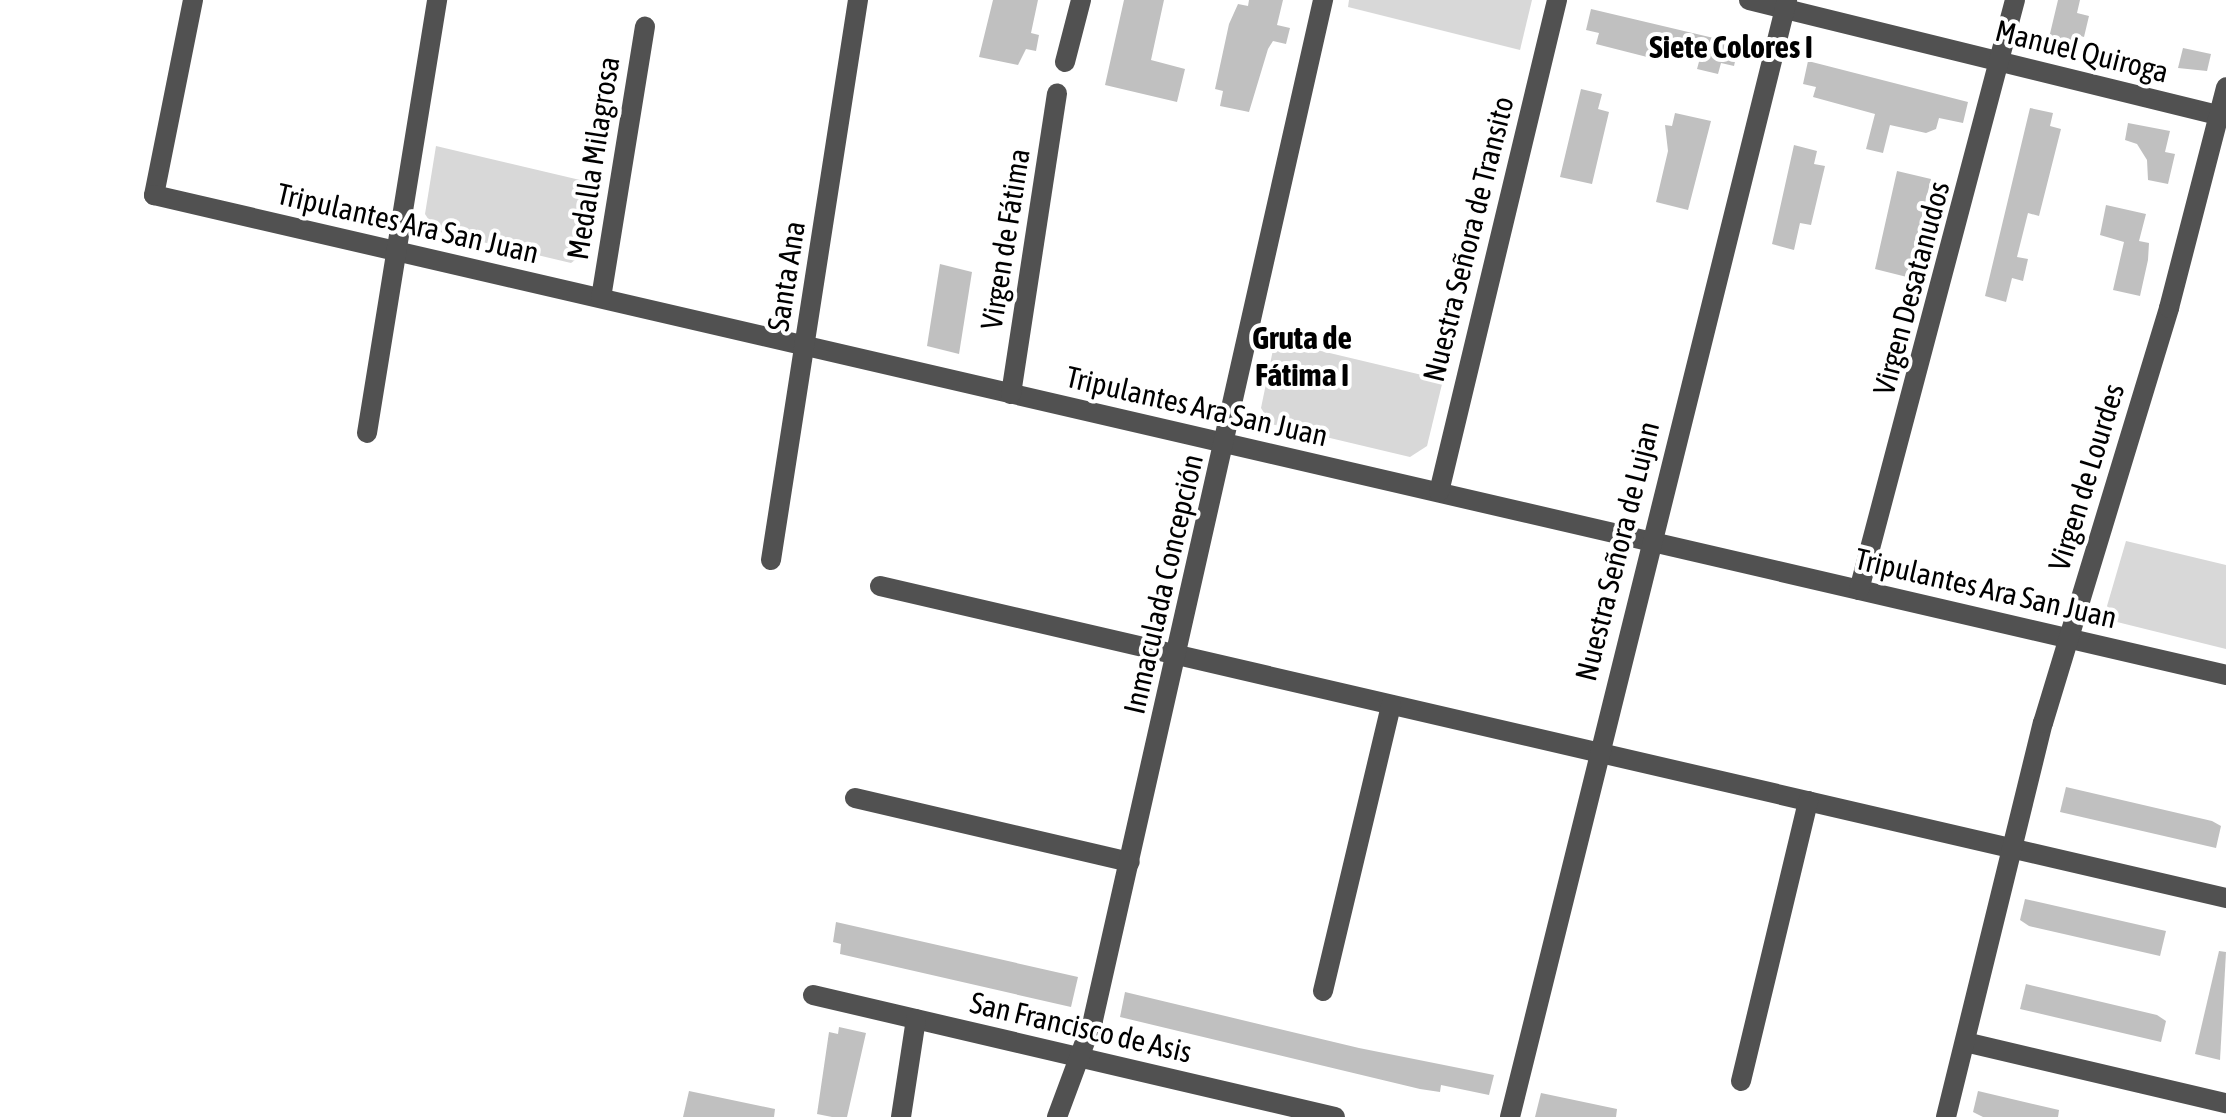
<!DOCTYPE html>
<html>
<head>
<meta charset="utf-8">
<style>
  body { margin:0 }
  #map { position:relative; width:2226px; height:1117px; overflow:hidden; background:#fff; font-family:"Asap Condensed",sans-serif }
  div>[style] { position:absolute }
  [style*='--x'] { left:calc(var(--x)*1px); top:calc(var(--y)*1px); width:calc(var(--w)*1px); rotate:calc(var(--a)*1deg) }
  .green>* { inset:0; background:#d8d8d8 }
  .building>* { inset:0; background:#c0c0c0 }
  .street>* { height:20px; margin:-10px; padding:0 10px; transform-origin:10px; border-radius:10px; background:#515151 }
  span { translate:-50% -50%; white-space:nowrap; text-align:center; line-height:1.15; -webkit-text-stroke:8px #fff; paint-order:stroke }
  .street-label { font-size:30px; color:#000 }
  .neighbourhood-label { font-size:32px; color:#000; font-weight:700 }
</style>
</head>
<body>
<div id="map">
  <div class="green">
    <i style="clip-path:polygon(1349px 0,1532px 0,1520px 50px,1348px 7px)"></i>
    <i style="clip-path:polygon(436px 146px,597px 184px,586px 252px,571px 263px,436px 231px,425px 214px)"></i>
    <i style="clip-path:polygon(1275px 340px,1443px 380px,1427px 446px,1410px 457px,1271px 424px,1261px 408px)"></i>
    <i style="clip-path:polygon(2126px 541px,2226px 565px,2226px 649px,2117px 622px,2107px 606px)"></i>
  </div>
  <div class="building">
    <i style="clip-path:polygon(993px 0,1038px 0,1031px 33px,1039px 35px,1036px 51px,1026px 49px,1018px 65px,979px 57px)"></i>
    <i style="clip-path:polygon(1124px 0,1164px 0,1151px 60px,1185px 69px,1177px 102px,1105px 85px)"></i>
    <i style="clip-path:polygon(1249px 0,1283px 0,1277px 25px,1290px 28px,1286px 44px,1273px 41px,1268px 49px,1249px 112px,1220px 106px,1223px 91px,1215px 89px,1229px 24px,1238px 4px,1248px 6px)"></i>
    <i style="clip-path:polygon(2058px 0,2080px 0,2077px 13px,2089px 16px,2084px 37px,2073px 34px,2070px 47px,2048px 42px)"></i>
    <i style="clip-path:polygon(1591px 9px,1739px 44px,1734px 66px,1721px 63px,1718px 74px,1697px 69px,1700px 58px,1671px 51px,1654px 47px,1651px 58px,1596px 44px,1599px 33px,1586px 30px)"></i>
    <i style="clip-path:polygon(2183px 48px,2211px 54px,2207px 71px,2178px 68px)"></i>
    <i style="clip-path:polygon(1808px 61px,1968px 102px,1963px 123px,1939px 118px,1936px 129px,1926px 133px,1890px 125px,1883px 153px,1866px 149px,1875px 114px,1813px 97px,1816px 87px,1803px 84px)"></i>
    <i style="clip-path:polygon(1581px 89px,1602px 94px,1598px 109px,1609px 112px,1592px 184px,1560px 177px)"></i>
    <i style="clip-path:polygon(2030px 108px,2053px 113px,2050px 126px,2061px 129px,2039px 216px,2028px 213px,2017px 257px,2028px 259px,2023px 281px,2012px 278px,2006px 302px,1985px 296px)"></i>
    <i style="clip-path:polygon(1675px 113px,1711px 121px,1688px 210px,1656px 202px,1668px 151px,1665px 125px,1672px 126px)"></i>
    <i style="clip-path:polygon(2128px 123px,2170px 131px,2165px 152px,2175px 154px,2168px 184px,2148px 180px,2147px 160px,2137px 144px,2125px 140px)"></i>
    <i style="clip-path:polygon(1794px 145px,1817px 151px,1814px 164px,1825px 166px,1811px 225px,1800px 223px,1794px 250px,1772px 244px)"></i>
    <i style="clip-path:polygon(1897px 171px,1931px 179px,1916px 240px,1927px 243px,1919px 280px,1875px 269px)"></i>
    <i style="clip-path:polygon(2106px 205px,2146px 214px,2139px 241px,2149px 243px,2148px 260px,2140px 296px,2113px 290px,2124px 242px,2100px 235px)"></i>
    <i style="clip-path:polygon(940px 264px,972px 272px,959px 354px,927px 346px)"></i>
    <i style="clip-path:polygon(2066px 787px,2212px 821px,2221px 826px,2216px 848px,2060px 812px)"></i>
    <i style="clip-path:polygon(2025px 899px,2166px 931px,2160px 956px,2029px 926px,2020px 920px)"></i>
    <i style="clip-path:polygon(836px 922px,1078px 977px,1071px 1007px,840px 954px,841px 944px,833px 942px)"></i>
    <i style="clip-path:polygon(2219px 951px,2226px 952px,2220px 1060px,2195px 1054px)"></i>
    <i style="clip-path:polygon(2026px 984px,2157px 1015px,2166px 1021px,2161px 1042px,2020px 1009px)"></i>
    <i style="clip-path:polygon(1125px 992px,1359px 1048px,1494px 1075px,1489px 1095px,1441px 1085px,1440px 1092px,1420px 1089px,1120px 1017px)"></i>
    <i style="clip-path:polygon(839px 1027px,866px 1033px,847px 1117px,832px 1117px,817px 1114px,829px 1032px,838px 1034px)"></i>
    <i style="clip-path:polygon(689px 1091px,775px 1109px,774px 1117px,683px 1117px)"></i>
    <i style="clip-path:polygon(1978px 1091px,2059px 1110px,2058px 1117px,1983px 1117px,1973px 1112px)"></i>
    <i style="clip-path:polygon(1541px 1093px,1617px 1109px,1616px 1117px,1535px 1117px)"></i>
  </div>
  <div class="street">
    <i style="--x:193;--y:0;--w:199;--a:101.3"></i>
    <i style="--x:154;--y:195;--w:2127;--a:13.04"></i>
    <i style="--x:1749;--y:0;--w:491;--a:13.8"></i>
    <i style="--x:1065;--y:62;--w:64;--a:-75.5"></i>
    <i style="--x:601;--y:298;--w:275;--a:-80.8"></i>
    <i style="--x:1011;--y:394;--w:304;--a:-81.3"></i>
    <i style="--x:367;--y:433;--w:439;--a:-80.8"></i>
    <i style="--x:1439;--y:492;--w:506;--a:-76.51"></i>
    <i style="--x:771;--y:560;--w:567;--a:-81.17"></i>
    <i style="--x:880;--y:586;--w:1382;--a:13.05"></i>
    <i style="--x:1859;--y:590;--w:610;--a:-75.19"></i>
    <i style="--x:855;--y:798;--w:282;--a:13.1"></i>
    <i style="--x:1323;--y:991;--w:294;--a:-76.6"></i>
    <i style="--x:813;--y:995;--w:536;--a:13.15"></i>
    <i style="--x:1965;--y:1042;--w:268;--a:13.2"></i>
    <i style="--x:1741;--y:1081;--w:288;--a:-76.5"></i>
    <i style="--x:901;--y:1117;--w:99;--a:-81.3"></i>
    <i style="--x:1057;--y:1117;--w:103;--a:-69.6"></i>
    <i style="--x:1093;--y:1020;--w:1046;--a:-77.29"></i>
    <i style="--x:1510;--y:1117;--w:1151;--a:-76.07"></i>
    <i style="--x:1946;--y:1117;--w:406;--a:-76.2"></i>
    <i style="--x:2043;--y:723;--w:434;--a:-73.1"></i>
    <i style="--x:2169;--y:308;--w:228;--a:-75.5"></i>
  </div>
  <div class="street-label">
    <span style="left:2082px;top:51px;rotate:14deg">Manuel Quiroga</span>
    <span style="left:593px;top:158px;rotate:-81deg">Medalla Milagrosa</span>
    <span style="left:408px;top:223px;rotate:13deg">Tripulantes Ara San Juan</span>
    <span style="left:1005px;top:239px;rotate:-81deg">Virgen de Fátima</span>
    <span style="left:1468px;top:239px;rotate:-76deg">Nuestra Señora de Transito</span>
    <span style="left:786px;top:276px;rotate:-81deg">Santa Ana</span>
    <span style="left:1911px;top:288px;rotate:-75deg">Virgen Desatanudos</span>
    <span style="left:1197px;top:406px;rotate:13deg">Tripulantes Ara San Juan</span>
    <span style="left:2086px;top:477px;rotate:-73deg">Virgen de Lourdes</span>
    <span style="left:1617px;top:551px;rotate:-76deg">Nuestra Señora de Lujan</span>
    <span style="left:1163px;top:584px;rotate:-77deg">Inmaculada Concepción</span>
    <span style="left:1986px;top:588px;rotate:13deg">Tripulantes Ara San Juan</span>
    <span style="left:1081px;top:1027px;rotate:13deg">San Francisco de Asis</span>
  </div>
  <div class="neighbourhood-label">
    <span style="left:1731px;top:47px">Siete Colores I</span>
    <span style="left:1302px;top:357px">Gruta de<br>Fátima I</span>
  </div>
</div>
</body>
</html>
